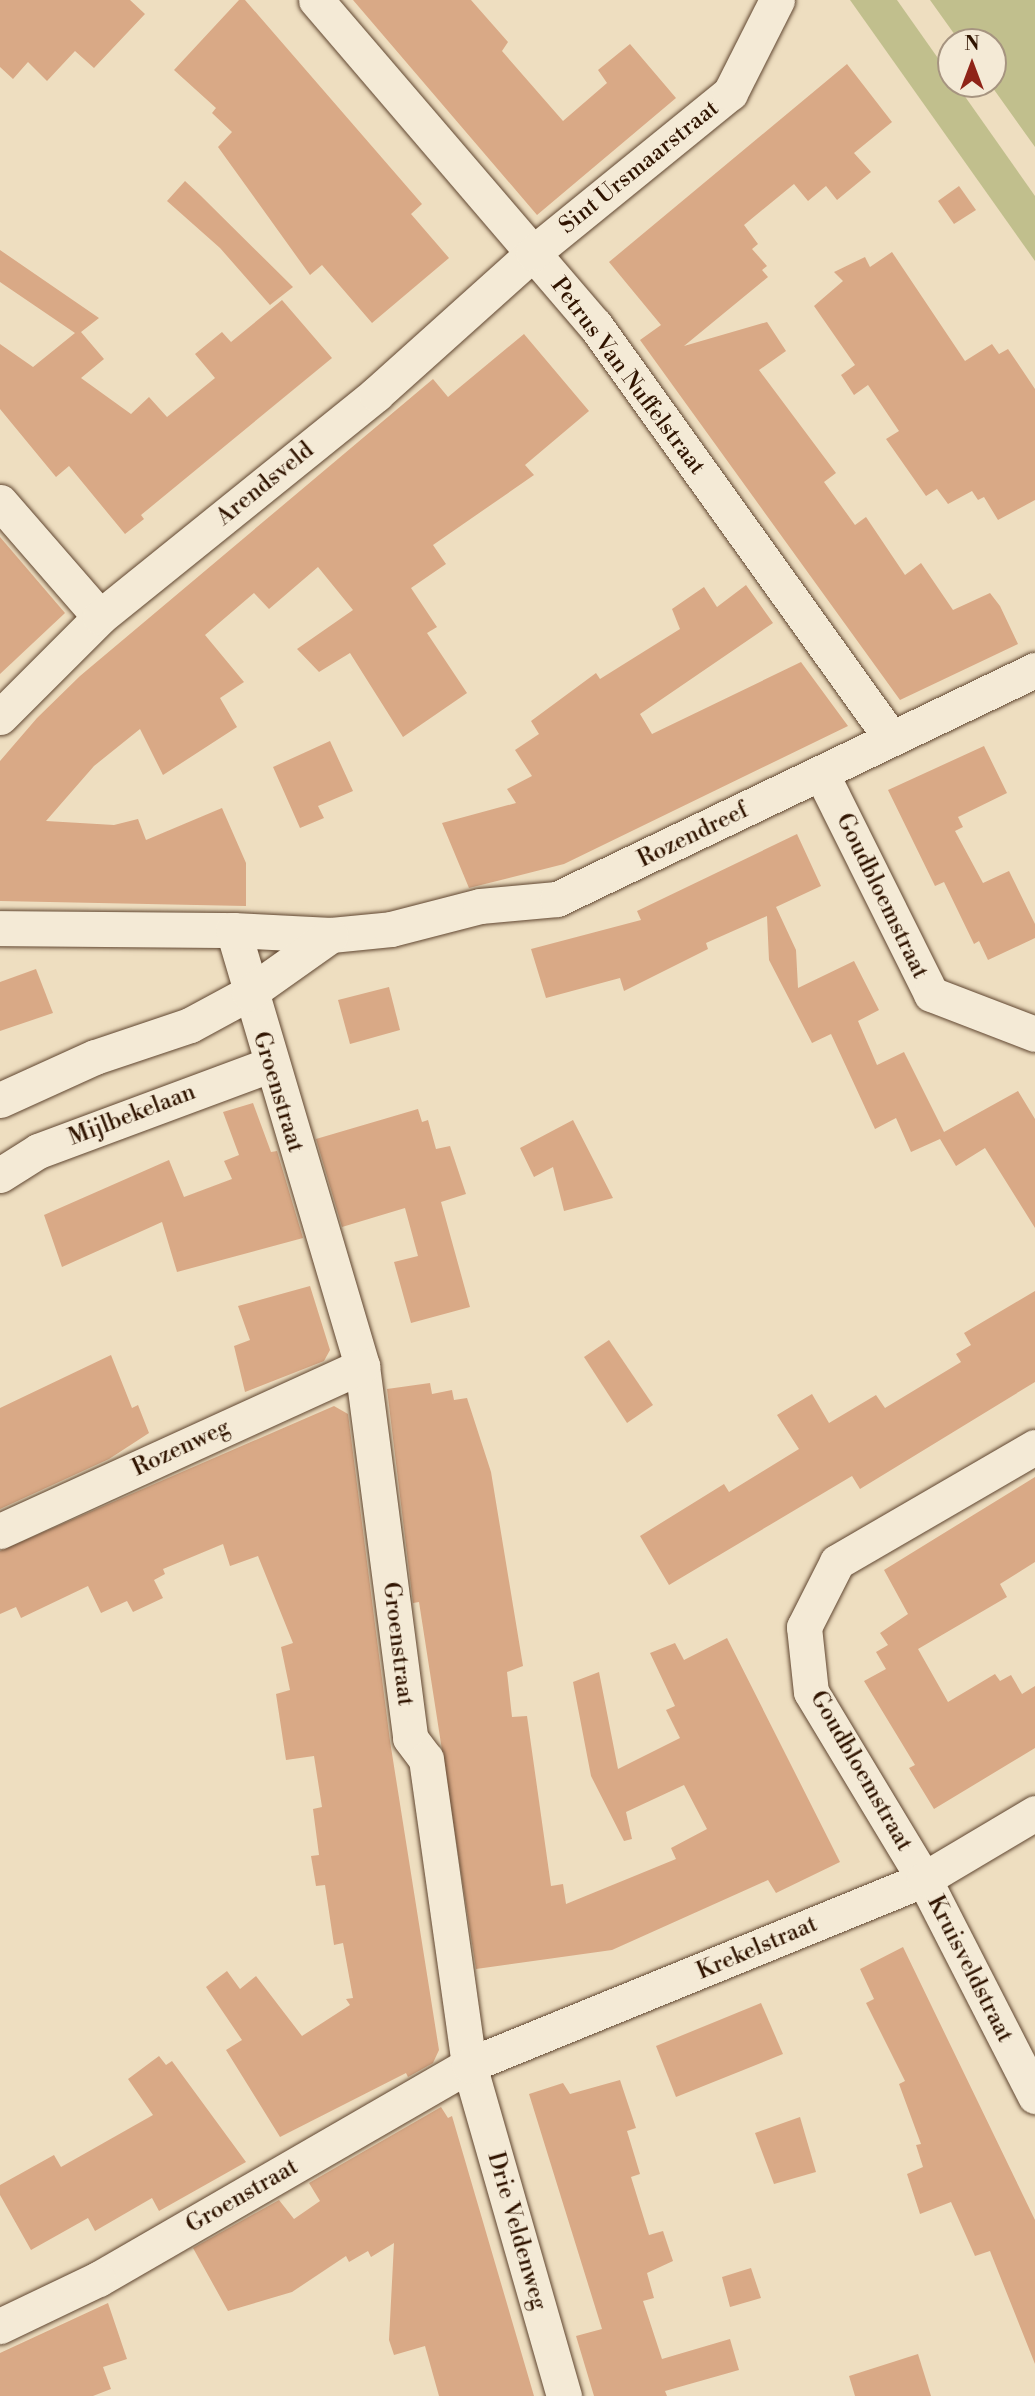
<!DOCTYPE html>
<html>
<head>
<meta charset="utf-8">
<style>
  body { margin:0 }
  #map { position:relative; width:1035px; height:2396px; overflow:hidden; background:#eedec0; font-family:"Libre Bodoni",serif }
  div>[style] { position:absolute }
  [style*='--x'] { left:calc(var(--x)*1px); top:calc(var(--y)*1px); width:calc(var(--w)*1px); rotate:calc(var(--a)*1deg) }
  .green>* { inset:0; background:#c1bf8d }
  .building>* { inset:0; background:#d9a986 }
  .roads { filter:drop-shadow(0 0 2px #604630) drop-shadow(0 0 2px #604630) }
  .street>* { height:35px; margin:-17.5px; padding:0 17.5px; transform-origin:17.5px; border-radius:17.5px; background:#f4ead6 }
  span { translate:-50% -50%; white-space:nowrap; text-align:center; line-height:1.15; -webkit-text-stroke:5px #f4ead6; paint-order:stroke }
  .street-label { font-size:23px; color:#301400 }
  .north { position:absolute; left:937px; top:28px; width:70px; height:70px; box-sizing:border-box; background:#f4ead6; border:2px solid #a69480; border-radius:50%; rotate:0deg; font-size:19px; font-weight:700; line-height:28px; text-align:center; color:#301400 }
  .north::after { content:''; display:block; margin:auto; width:24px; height:32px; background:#8f2418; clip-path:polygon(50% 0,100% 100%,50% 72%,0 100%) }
</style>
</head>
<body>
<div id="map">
  <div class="green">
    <i style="clip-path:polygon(850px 0,897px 0,1035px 196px,1035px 261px)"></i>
    <i style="clip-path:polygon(930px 0,1035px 0,1035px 147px,990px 84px,993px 42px,960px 42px)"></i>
  </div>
  <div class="building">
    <i style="clip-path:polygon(0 0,130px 0,145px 14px,94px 68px,75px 51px,47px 81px,28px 62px,13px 79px,0 67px)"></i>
    <i style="clip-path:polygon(239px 0,245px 0,422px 204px,411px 214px,449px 258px,372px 323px,322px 265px,310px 275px,218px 147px,232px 132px,212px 113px,216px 108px,174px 70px)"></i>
    <i style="clip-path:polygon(353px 0,471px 0,508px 42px,502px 51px,563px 121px,607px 83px,598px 70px,630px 44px,676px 98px,537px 215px)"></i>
    <i style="clip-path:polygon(847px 64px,892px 122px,854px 153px,871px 172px,837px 200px,826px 186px,808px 201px,794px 184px,744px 225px,758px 244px,752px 249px,767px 266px,762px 270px,768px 277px,684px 346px,767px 322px,786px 351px,759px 370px,836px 473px,824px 482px,855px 525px,866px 517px,905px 575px,921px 563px,953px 610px,990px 593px,1000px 606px,1018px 644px,900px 700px,640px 340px,661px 325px,609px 262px)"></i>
    <i style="clip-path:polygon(185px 181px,200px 195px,293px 287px,270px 305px,220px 248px,167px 201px)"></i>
    <i style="clip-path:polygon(959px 186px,976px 210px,954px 224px,938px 201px)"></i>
    <i style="clip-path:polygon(0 250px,99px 318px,81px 332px,104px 359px,81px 378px,131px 414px,149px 397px,167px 417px,215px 378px,195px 354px,222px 332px,231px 342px,282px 300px,332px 358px,141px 515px,144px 519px,125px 534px,69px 466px,56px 477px,0 409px,0 344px,33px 367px,75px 333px,0 282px)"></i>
    <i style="clip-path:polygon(892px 252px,965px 361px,992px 344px,999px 354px,1008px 349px,1035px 389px,1035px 500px,998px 520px,984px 497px,978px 500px,972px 491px,948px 504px,937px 489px,926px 496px,886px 439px,899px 431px,868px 385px,854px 395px,841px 375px,855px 365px,814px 306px,843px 281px,834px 272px,865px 257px,870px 267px)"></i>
    <i style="clip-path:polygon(524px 334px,589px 411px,525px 465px,534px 475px,433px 545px,446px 564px,411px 588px,437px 627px,427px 633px,467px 693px,403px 737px,350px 653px,319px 672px,297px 649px,353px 610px,318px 567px,269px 609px,254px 593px,205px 635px,244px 682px,220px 698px,237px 727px,163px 775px,140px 729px,94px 766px,46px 821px,114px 825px,138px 819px,146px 840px,222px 808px,246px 863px,246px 906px,0 901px,0 761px,37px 718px,80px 676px,433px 379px,448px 397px)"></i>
    <i style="clip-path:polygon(0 537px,65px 613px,0 674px)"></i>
    <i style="clip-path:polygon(746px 585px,773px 623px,640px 714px,652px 734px,801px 662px,848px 726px,564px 864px,469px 888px,442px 823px,516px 803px,507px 789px,532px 776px,515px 750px,539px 734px,531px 721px,596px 673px,600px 679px,680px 629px,672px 609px,704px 587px,717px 607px)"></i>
    <i style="clip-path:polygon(330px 741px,353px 791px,318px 806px,324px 818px,300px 828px,273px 767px)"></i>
    <i style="clip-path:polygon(984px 746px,1007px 793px,958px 817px,963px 827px,955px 831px,983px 883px,1009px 871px,1035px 924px,1035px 938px,988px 960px,979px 941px,974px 944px,944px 882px,935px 886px,888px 790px)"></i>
    <i style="clip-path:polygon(797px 834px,821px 886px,776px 907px,796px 950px,798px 988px,854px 961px,879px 1010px,858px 1021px,877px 1065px,904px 1052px,944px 1132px,1018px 1091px,1035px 1119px,1035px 1228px,985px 1148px,956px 1166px,940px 1139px,911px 1152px,896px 1118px,875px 1129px,831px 1034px,812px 1043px,769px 960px,767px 916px,706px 943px,708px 949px,624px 991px,620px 978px,546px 998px,531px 949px,641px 920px,637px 911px)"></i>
    <i style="clip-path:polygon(36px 969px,53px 1013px,0 1031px,0 982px)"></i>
    <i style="clip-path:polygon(389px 987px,400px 1030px,350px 1044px,338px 1000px)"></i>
    <i style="clip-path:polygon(253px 1103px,271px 1152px,277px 1151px,303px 1238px,177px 1272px,162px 1222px,62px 1267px,44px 1215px,169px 1160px,184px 1197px,232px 1179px,224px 1161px,239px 1155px,223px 1112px)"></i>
    <i style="clip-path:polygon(418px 1109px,422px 1122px,428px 1120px,436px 1149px,450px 1146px,466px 1194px,441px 1202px,470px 1307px,411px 1323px,394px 1262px,418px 1256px,405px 1208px,342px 1227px,316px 1139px)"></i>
    <i style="clip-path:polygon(573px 1120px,613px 1198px,564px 1211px,553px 1167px,534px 1177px,520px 1148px)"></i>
    <i style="clip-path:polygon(310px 1286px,330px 1350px,324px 1361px,245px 1392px,234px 1346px,250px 1340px,238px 1306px)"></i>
    <i style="clip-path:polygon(1035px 1291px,1035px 1382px,860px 1489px,852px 1476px,669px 1585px,640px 1536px,724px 1484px,729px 1492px,799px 1449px,777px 1415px,812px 1394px,829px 1423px,876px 1395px,885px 1408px,961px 1362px,956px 1354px,971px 1345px,964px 1333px)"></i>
    <i style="clip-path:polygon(609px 1340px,653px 1405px,627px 1423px,584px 1357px)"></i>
    <i style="clip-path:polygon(111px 1355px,132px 1408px,138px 1405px,149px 1433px,109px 1459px,0 1509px,0 1408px)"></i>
    <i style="clip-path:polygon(430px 1383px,432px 1394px,452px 1390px,454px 1400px,467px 1398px,491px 1472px,523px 1666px,507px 1672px,512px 1717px,527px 1716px,551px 1886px,563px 1884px,566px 1904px,676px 1859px,671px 1848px,707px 1829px,684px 1785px,626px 1812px,632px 1839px,624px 1841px,591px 1776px,573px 1682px,599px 1672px,618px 1769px,680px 1738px,666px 1710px,675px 1706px,650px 1653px,675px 1643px,684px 1660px,727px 1638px,840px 1862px,776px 1893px,768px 1880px,612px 1950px,476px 1969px,419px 1602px,413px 1603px,387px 1389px)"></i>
    <i style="clip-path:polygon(334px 1406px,348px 1414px,390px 1741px,439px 2050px,433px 2063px,408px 2077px,406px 2073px,280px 2137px,226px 2050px,242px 2040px,206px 1987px,227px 1971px,240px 1989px,256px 1976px,302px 2036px,350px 2005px,346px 1999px,353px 1998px,343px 1943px,334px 1945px,325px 1885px,316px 1886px,311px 1856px,319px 1855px,313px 1809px,322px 1807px,314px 1756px,286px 1760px,276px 1694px,290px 1690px,281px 1647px,293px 1643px,258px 1556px,230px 1566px,223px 1544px,163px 1569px,165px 1574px,154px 1580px,163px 1598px,133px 1612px,127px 1601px,101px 1613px,88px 1586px,21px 1618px,16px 1607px,0 1614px,0 1551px)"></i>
    <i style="clip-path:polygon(1035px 1477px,1035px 1562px,1000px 1584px,1007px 1597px,918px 1649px,948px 1702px,995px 1674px,1000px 1681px,1011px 1675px,1022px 1694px,1035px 1686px,1035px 1748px,934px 1809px,909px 1768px,915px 1765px,864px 1681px,886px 1669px,876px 1652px,888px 1645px,880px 1633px,908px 1614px,884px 1570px)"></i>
    <i style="clip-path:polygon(903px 1947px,1035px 2220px,1035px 2364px,990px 2251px,975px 2256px,951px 2202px,920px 2214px,907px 2174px,923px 2167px,916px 2145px,921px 2144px,899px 2084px,905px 2081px,866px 2003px,874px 1999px,860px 1969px)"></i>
    <i style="clip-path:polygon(761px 2003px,783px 2054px,676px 2097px,656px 2046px)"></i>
    <i style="clip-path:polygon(159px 2056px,166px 2065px,172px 2061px,246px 2162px,159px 2211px,152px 2198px,95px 2231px,88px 2218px,31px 2250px,0 2195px,0 2185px,54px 2155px,61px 2167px,153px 2115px,128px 2079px)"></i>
    <i style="clip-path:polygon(620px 2080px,636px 2128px,627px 2131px,640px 2174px,631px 2177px,649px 2235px,663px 2231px,673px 2261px,647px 2273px,654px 2298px,643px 2301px,662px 2359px,730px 2339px,739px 2370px,665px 2391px,667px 2396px,594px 2396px,576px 2336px,602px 2329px,529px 2094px,563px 2083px,570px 2094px)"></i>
    <i style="clip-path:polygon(441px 2107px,448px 2118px,452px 2116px,534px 2396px,439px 2396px,425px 2346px,394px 2355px,389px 2340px,394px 2243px,371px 2257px,368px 2251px,349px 2262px,346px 2256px,292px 2292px,228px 2311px,193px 2248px,279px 2200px,294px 2219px,320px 2201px,309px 2183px)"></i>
    <i style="clip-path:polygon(800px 2117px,816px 2172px,774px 2184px,755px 2133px)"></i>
    <i style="clip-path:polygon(751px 2268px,761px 2298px,730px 2307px,722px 2277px)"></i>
    <i style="clip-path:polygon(108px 2303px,127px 2359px,103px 2367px,111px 2389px,93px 2396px,0 2396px,0 2353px)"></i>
    <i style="clip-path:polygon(918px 2354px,931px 2396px,855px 2396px,849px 2376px)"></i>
  </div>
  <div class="roads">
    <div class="street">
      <i style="--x:316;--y:0;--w:428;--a:49.4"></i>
      <i style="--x:595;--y:325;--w:508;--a:54.37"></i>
      <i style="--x:0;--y:502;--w:152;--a:49"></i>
      <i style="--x:0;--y:717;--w:141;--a:-45"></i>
      <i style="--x:100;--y:617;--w:355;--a:-38.9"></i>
      <i style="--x:376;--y:394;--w:211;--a:-41.9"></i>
      <i style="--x:533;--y:253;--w:254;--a:-39.1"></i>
      <i style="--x:730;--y:93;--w:104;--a:-63.2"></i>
      <i style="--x:821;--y:773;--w:247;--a:63.5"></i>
      <i style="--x:931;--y:994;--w:111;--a:21"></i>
      <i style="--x:0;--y:928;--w:233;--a:0.5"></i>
      <i style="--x:233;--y:930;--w:455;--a:73.5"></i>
      <i style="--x:362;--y:1366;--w:375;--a:82.6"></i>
      <i style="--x:410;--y:1738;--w:26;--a:53"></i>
      <i style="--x:426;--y:1759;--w:309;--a:82"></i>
      <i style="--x:469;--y:2065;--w:428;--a:150"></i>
      <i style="--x:98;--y:2279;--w:109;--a:154.4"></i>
      <i style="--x:233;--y:930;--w:98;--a:2.9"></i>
      <i style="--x:331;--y:935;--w:60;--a:-5.7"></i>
      <i style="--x:391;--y:929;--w:92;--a:-14.5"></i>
      <i style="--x:480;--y:906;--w:77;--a:-5.2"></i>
      <i style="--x:557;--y:899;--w:530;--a:-25.6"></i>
      <i style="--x:0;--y:1100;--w:104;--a:-24.4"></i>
      <i style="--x:95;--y:1057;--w:100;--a:-18.6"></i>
      <i style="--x:190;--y:1025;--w:67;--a:-28.5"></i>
      <i style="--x:249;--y:993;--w:100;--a:-35.3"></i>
      <i style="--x:0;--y:1175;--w:45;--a:-32.3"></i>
      <i style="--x:38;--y:1151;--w:246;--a:-20.4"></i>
      <i style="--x:1035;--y:1447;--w:229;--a:149.9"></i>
      <i style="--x:837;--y:1562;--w:73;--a:116.9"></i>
      <i style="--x:804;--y:1627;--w:65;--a:83.9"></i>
      <i style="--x:811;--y:1692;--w:218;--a:58.9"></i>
      <i style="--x:924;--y:1879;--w:244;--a:62.9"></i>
      <i style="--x:0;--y:1531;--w:398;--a:-24.5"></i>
      <i style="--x:564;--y:2396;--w:344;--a:-106"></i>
      <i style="--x:469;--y:2065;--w:492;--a:-22.2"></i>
      <i style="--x:924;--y:1879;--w:129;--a:-30.7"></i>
    </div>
  </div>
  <div class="street-label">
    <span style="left:639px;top:167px;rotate:-39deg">Sint Ursmaarstraat</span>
    <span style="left:628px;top:376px;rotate:53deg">Petrus Van Nuffelstraat</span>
    <span style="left:265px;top:484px;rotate:-39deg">Arendsveld</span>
    <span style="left:693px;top:835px;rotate:-26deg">Rozendreef</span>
    <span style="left:882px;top:896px;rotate:64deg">Goudbloemstraat</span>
    <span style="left:278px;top:1092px;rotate:73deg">Groenstraat</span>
    <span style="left:132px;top:1115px;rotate:-21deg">Mijlbekelaan</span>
    <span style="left:181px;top:1448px;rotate:-25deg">Rozenweg</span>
    <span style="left:398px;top:1644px;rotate:83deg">Groenstraat</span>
    <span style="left:861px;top:1771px;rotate:60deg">Goudbloemstraat</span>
    <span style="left:757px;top:1948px;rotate:-23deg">Krekelstraat</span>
    <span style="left:970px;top:1969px;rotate:63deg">Kruisveldstraat</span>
    <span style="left:242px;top:2196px;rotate:-30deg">Groenstraat</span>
    <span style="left:517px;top:2231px;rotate:74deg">Drie Veldenweg</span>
  </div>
  <div class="north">N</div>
</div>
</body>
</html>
